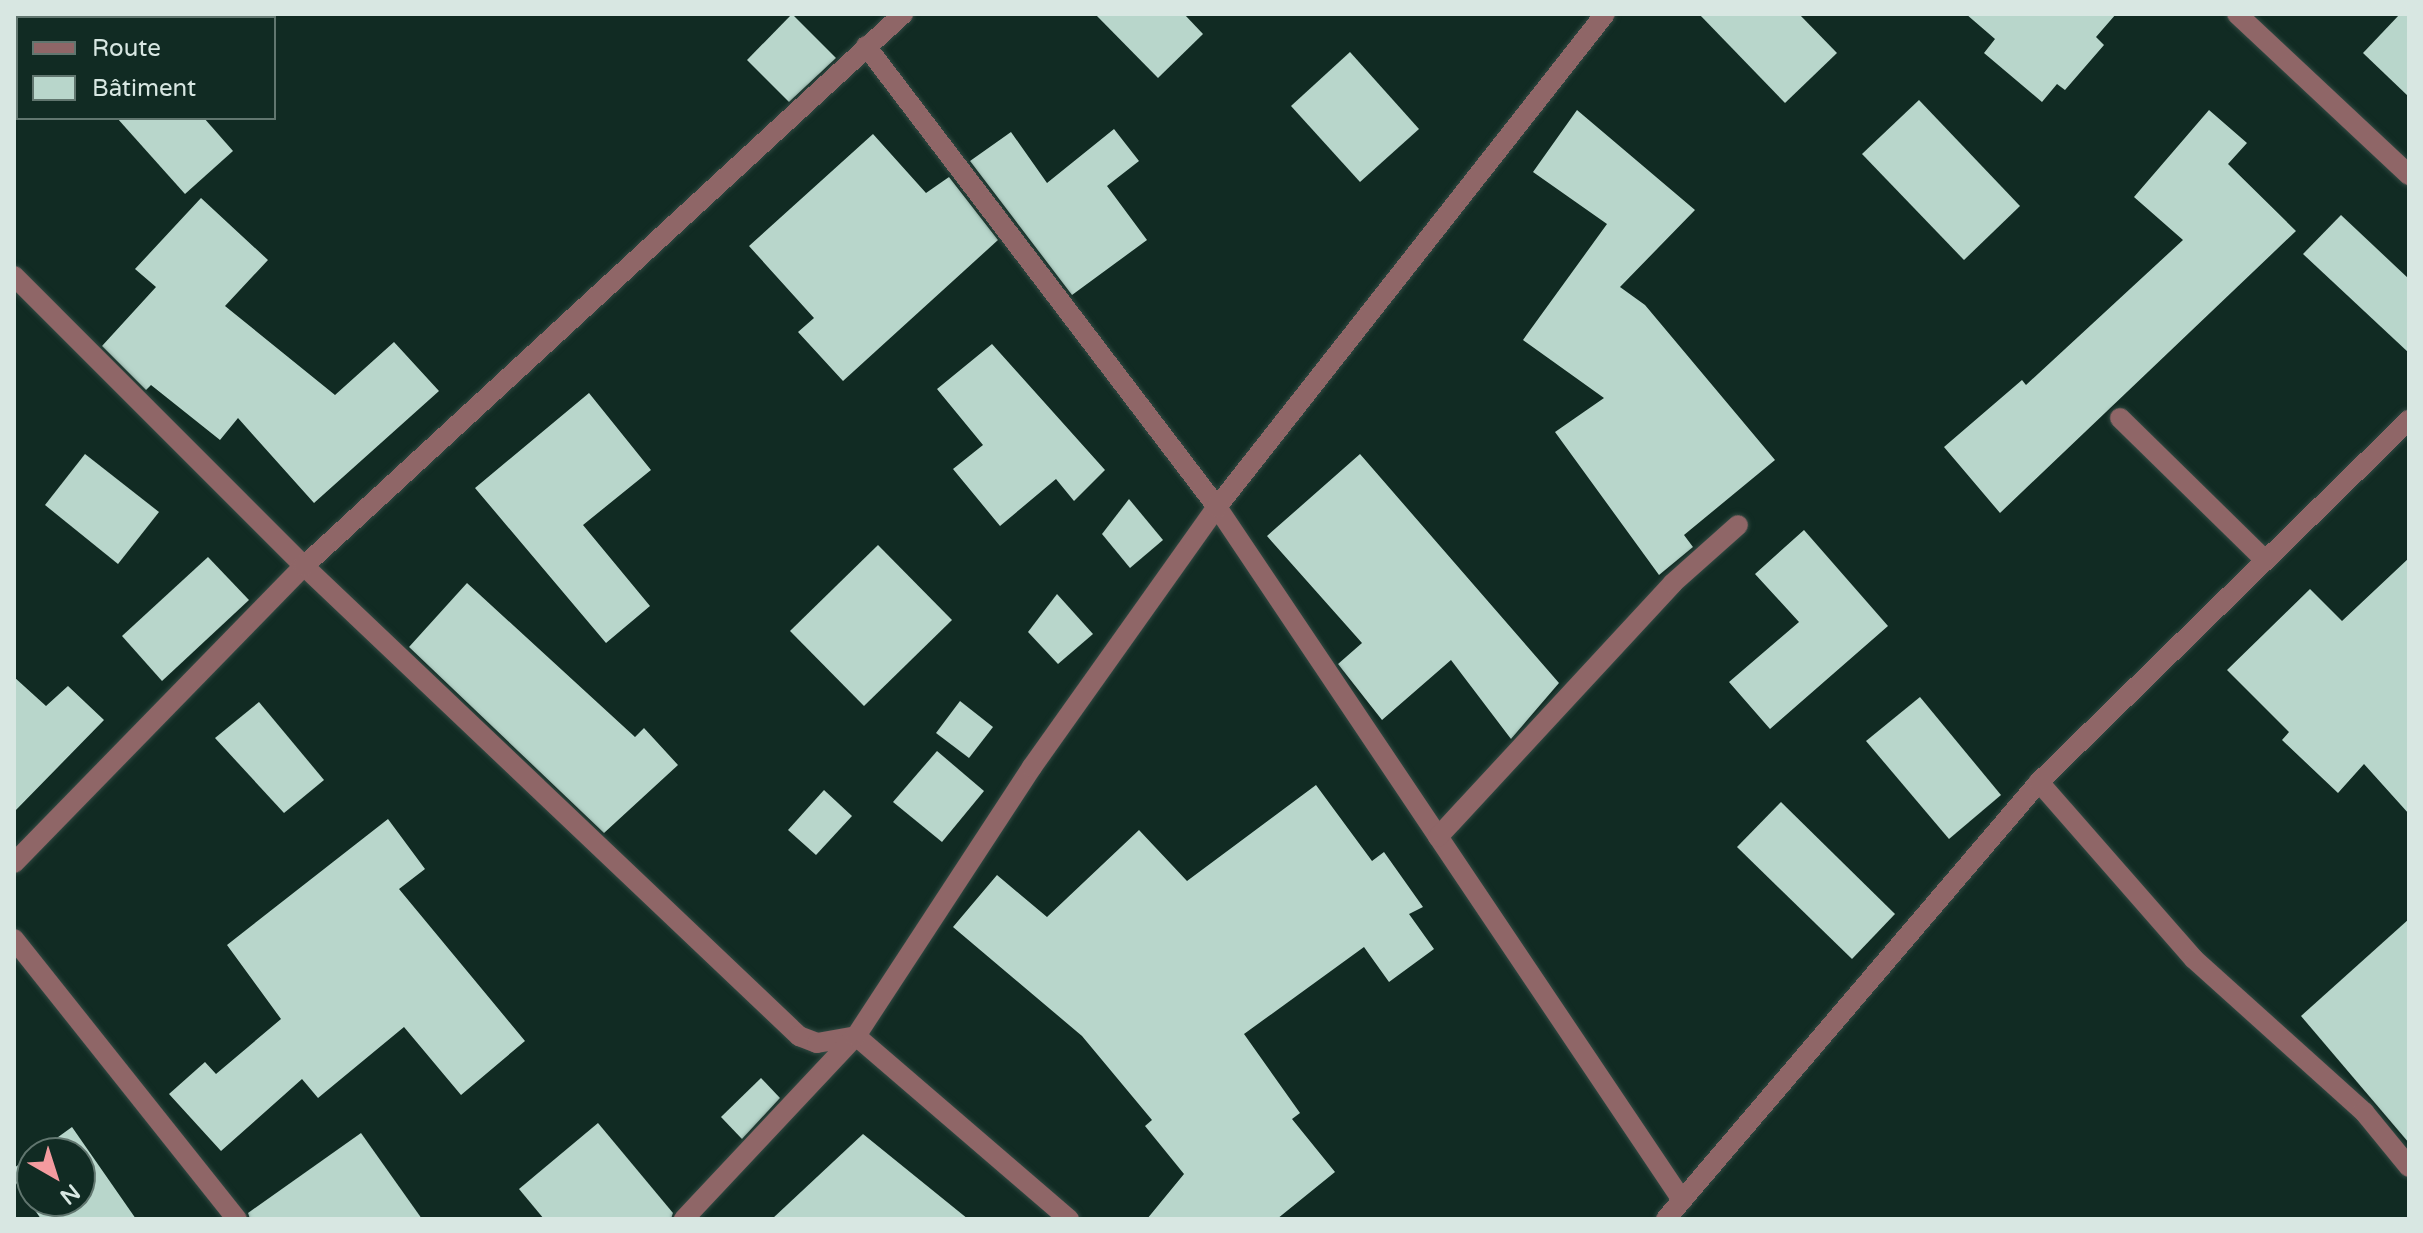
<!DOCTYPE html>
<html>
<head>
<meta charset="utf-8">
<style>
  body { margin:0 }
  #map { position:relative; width:2423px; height:1233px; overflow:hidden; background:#112b23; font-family:"Varela Round",sans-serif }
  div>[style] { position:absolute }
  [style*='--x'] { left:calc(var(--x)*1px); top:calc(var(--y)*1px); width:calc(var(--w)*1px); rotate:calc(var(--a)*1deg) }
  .building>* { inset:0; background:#b8d6cb }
  .roads { filter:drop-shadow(0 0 2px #314942) drop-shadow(0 0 2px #314942) }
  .minor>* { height:20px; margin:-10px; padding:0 10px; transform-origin:10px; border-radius:10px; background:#8f6667 }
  span { translate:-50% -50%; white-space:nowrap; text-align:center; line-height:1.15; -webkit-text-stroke:8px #112b23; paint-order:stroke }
  .frame { position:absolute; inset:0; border:16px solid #d8e7e2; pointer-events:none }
  .legend { position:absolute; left:16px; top:16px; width:260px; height:104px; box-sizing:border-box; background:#112b23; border:2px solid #61766f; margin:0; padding:10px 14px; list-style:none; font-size:24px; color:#d8e7e2 }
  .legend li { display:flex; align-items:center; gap:16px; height:40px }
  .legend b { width:40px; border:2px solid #61766f }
  .north { position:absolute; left:16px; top:1137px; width:80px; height:80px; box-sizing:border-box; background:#112b23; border:2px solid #61766f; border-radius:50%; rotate:141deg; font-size:22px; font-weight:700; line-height:32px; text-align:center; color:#d8e7e2 }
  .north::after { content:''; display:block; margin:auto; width:28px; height:36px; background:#f49b9f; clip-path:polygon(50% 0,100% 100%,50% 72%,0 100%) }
</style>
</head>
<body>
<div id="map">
  <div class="building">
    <i style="clip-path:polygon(792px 14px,836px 58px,789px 102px,747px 60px)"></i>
    <i style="clip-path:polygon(1095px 14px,1184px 14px,1203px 34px,1158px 78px)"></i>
    <i style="clip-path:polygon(1699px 14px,1799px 14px,1837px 53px,1785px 103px)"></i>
    <i style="clip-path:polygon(1966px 14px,2116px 14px,2096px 37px,2104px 45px,2065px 90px,2057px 84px,2042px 102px,1984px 53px,1995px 39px)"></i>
    <i style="clip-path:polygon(2400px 14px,2409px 14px,2409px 97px,2363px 53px)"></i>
    <i style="clip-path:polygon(1350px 52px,1419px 129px,1360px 182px,1291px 106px)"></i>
    <i style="clip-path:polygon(1919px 100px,2020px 206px,1964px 260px,1862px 154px)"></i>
    <i style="clip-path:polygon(1577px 110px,1695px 210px,1620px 287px,1645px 305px,1775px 460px,1684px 535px,1693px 547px,1659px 575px,1555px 432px,1604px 398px,1523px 340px,1607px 224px,1533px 172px)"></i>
    <i style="clip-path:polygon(2209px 110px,2247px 143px,2228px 164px,2296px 231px,2000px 513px,1944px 447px,2022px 380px,2026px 385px,2183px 240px,2134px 197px)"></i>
    <i style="clip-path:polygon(117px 118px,204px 118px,233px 151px,185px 194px)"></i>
    <i style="clip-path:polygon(1114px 129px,1139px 161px,1107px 186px,1147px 240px,1072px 295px,970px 161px,1011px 132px,1047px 183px)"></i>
    <i style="clip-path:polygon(873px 134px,926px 193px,949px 177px,998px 240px,843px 381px,798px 332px,814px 318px,749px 246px)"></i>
    <i style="clip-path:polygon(201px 198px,268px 260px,225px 306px,335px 395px,394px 342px,439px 391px,314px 503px,238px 418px,220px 440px,151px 385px,146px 390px,102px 346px,156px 287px,135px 269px)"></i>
    <i style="clip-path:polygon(2341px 215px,2409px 279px,2409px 353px,2303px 254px)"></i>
    <i style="clip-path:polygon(992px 344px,1105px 470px,1074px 501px,1056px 479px,1000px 526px,953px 469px,983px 445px,937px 389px)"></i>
    <i style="clip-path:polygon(589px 393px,651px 470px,583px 525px,650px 606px,606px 643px,475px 488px)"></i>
    <i style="clip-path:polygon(85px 454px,159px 512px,118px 564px,45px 505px)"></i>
    <i style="clip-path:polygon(1360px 454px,1559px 683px,1511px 739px,1451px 660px,1382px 720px,1338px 664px,1362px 643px,1267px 536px)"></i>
    <i style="clip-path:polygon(1129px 499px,1163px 540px,1130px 568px,1102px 534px)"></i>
    <i style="clip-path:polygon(1804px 530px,1888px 626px,1770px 729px,1729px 682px,1799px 622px,1755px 574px)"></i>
    <i style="clip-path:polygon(878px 545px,952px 620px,864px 706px,790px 631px)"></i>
    <i style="clip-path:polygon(208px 557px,249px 600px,162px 681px,122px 636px)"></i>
    <i style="clip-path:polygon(2409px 558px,2409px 814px,2364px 764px,2338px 793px,2282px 740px,2289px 732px,2227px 670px,2310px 589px,2342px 621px)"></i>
    <i style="clip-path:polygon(467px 583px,635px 737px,644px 728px,678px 765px,604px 833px,409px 647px)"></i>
    <i style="clip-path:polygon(1057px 594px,1093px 634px,1058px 664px,1028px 632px)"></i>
    <i style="clip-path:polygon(14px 677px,46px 706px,68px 686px,104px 720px,14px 812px)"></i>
    <i style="clip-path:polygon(1920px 697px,2001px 795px,1949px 839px,1866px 741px)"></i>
    <i style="clip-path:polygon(960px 701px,993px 727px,969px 758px,936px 733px)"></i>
    <i style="clip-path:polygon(259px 702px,324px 780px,284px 813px,215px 738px)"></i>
    <i style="clip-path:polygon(937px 751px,984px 791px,942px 842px,893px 802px)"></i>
    <i style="clip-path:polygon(1316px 785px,1372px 861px,1384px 852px,1423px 907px,1409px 914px,1434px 949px,1389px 982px,1364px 947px,1244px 1034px,1300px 1113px,1292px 1119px,1335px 1172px,1277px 1219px,1147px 1219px,1184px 1174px,1145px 1126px,1152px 1120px,1082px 1036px,953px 927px,997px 875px,1047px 917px,1139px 830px,1187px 881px)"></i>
    <i style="clip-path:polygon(824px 790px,852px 816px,816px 855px,788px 830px)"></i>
    <i style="clip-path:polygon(1781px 802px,1895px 914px,1852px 959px,1737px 847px)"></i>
    <i style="clip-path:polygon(388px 819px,425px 869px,399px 889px,525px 1041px,461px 1095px,404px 1027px,318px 1098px,302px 1079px,221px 1151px,169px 1094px,205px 1062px,216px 1074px,281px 1019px,227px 945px)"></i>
    <i style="clip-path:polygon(2409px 919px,2409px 1143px,2301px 1016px)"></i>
    <i style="clip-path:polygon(761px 1078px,780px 1098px,742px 1139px,721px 1117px)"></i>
    <i style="clip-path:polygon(598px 1123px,673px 1213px,671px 1219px,544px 1219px,519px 1189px)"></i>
    <i style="clip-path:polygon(72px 1127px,136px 1219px,41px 1219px,14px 1180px,14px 1168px,32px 1155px,32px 1201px,80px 1201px,80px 1153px,36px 1153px)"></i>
    <i style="clip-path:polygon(361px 1133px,422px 1219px,250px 1219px,248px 1213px)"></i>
    <i style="clip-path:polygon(863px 1134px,968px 1219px,772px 1219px)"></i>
  </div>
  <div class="roads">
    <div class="minor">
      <i style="--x:2237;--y:14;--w:236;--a:43.1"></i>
      <i style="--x:866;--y:46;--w:579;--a:52.71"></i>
      <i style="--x:1217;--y:507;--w:835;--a:56.14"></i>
      <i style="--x:14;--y:276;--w:410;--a:45"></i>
      <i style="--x:304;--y:566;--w:683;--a:43.52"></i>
      <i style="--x:799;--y:1036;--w:19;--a:21"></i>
      <i style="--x:817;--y:1043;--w:40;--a:-10"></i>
      <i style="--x:856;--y:1036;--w:281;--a:40.7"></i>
      <i style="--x:2120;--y:418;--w:203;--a:44.4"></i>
      <i style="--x:2039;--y:782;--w:235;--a:48.8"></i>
      <i style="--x:2194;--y:959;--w:229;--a:42"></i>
      <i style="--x:2364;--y:1112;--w:71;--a:50.7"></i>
      <i style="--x:1438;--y:837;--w:346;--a:-47.2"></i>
      <i style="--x:1673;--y:583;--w:87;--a:-41.7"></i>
      <i style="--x:14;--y:863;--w:415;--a:-45.7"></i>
      <i style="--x:304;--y:566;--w:815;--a:-42.66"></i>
      <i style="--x:14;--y:939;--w:358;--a:51.5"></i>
      <i style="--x:684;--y:1219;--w:251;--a:-46.8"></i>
      <i style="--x:856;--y:1036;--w:321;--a:-56.8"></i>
      <i style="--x:1032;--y:767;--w:319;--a:-54.6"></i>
      <i style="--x:1217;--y:507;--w:627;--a:-51.8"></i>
      <i style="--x:1666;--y:1219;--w:575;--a:-49.52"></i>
      <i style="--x:2039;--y:782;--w:518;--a:-44.37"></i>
    </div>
  </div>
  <div class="frame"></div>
  <ul class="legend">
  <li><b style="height:10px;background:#8f6667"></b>Route</li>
  <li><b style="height:22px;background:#b8d6cb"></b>Bâtiment</li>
  </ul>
  <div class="north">N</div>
</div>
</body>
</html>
